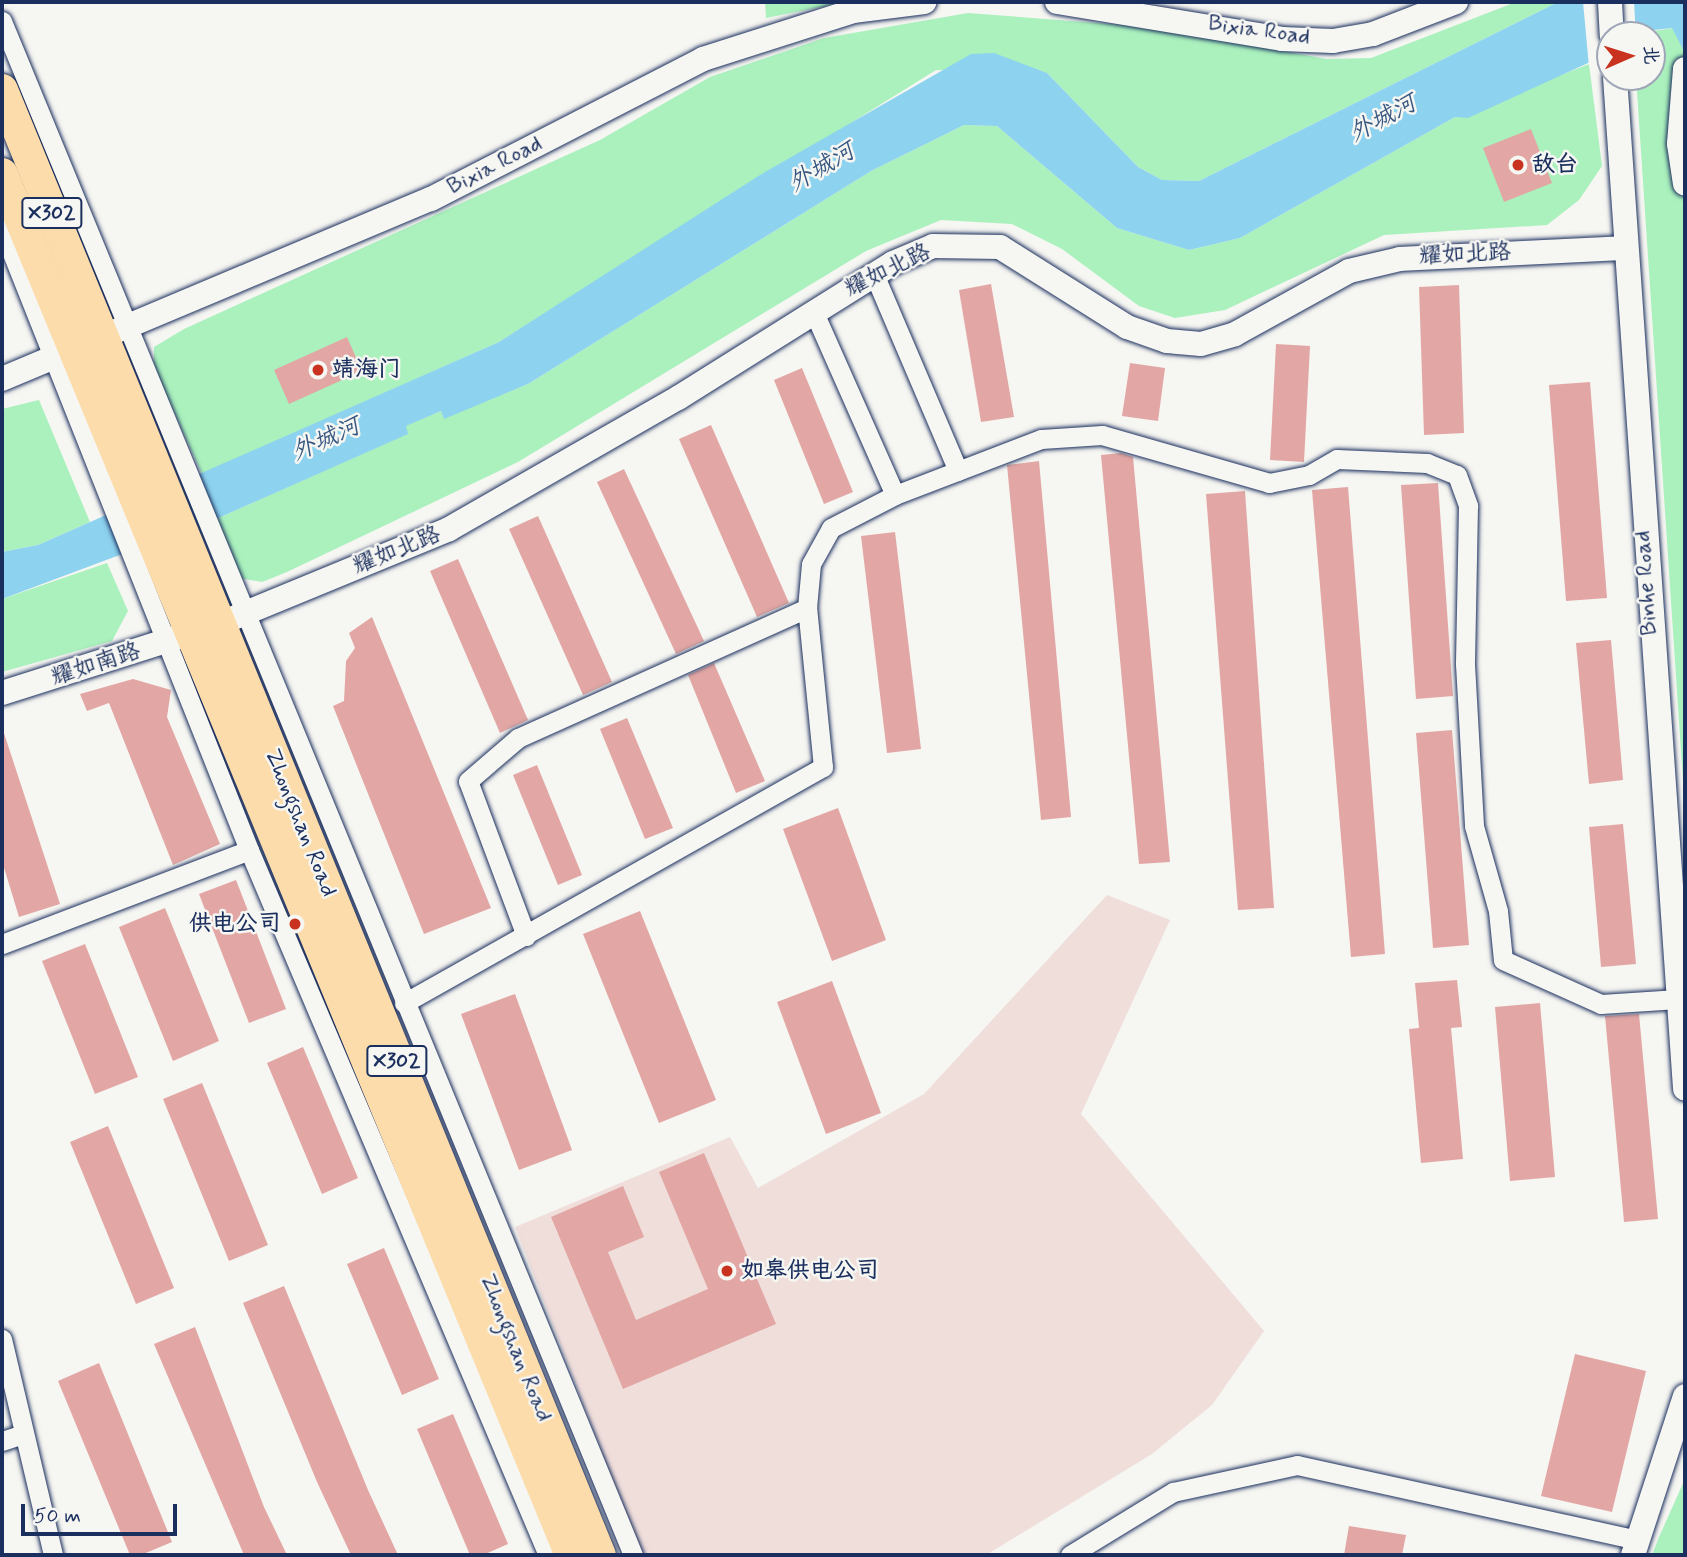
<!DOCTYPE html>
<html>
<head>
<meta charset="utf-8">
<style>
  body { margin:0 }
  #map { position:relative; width:1687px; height:1557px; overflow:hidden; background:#f6f6f2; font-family:Mynerve,"LXGW WenKai TC",sans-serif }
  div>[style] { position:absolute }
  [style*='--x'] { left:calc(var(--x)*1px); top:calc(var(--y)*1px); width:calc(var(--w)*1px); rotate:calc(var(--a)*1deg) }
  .built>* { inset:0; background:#f0dedb }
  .green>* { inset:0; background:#aaf1bd }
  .water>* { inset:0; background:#8dd2ef }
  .pier>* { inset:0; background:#f6f6f2 }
  .building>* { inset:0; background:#e2a7a4 }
  .roads { filter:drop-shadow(0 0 2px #1b2f5e) drop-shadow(0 0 2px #1b2f5e) }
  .minor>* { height:19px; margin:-9.5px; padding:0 9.5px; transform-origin:9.5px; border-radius:9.5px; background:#f6f6f2 }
  .tertiary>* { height:24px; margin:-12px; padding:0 12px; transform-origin:12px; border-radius:12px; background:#f6f6f2 }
  .primary>* { height:32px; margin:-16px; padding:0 16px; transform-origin:16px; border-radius:16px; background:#fddcac }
  .dots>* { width:19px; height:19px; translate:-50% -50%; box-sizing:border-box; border:4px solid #f6f6f2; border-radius:50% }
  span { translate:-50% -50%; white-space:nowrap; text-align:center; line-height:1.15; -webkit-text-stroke:5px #f6f6f2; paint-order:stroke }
  .shield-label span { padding:2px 5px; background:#f6f6f2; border:2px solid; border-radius:5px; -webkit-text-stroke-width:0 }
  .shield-label { font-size:21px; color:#1b2f5e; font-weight:700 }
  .street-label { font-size:23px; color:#1b2f5e }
  .poi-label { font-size:23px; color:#1b2f5e; font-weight:700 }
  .left { translate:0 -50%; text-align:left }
  .right { translate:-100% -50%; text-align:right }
  .water-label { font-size:24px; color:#385882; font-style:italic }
  .frame { position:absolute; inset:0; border:4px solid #1b2f5e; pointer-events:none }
  .north { position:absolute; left:1596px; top:21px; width:70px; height:70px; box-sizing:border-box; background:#f6f6f2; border:2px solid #9ea6b7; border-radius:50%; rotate:87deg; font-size:19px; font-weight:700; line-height:28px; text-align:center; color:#1b2f5e }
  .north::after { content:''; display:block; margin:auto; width:24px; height:32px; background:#c8321e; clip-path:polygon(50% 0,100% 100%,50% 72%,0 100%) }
  .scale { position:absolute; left:21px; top:1504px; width:156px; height:32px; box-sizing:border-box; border:4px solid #1b2f5e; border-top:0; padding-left:9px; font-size:21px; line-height:24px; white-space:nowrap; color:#1b2f5e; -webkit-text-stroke:5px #f6f6f2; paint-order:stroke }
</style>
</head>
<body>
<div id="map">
  <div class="built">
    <i style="clip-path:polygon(1107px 895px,1170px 920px,1081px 1114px,1264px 1331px,1212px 1405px,1152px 1454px,986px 1555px,642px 1555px,515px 1227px,730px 1137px,758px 1188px,924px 1094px)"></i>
  </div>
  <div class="green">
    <i style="clip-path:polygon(765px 2px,846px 2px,766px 18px)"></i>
    <i style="clip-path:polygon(1516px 2px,1558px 2px,1199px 181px,1162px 180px,1138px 167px,1047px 73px,936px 70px,499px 342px,202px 474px,154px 368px,154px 347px,184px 329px,600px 140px,710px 77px,824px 38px,968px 13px,1149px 27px,1327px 59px,1371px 58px)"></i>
    <i style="clip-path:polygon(1673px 28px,1685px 53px,1685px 811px,1636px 77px,1652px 77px,1654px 31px)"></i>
    <i style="clip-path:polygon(1589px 64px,1602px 166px,1579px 200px,1547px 225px,1384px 235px,1225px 310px,1175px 318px,1139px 306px,1062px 249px,1012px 224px,941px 220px,866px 251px,518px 462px,287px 572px,262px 582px,239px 578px,216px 519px,407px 434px,405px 426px,441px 411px,444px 418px,528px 384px,871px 171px,964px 125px,997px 126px,1117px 228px,1189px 250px,1240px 238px,1455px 117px)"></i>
    <i style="clip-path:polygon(39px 400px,90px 522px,38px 545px,2px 552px,2px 409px)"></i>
    <i style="clip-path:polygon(107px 563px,128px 611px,112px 641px,2px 672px,2px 599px)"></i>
    <i style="clip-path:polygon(1685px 1479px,1685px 1555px,1652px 1555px,1659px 1537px)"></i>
  </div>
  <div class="water">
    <i style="clip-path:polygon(1558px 2px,1685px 2px,1685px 53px,1672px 28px,1610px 35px,1610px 53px,1468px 118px,1455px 117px,1240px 238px,1189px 250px,1117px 228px,997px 126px,964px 125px,871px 171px,528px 384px,444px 419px,441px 411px,406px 426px,408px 434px,216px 519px,2px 599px,2px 552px,38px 545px,499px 342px,760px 175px,971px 54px,994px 53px,1047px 73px,1138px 167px,1162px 180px,1199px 181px)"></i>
  </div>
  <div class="pier">
    <i style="clip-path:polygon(1583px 2px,1634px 2px,1636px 35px,1610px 35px,1610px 57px,1589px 67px)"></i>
  </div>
  <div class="building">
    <i style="clip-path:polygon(1531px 129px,1552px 183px,1504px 202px,1483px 148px)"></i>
    <i style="clip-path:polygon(991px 284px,1014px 417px,981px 422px,959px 290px)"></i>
    <i style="clip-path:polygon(1459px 285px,1464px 433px,1424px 435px,1419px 287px)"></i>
    <i style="clip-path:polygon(347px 337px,362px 371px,289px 404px,274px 370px)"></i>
    <i style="clip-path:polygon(1276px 344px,1310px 346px,1304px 462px,1270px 460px)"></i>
    <i style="clip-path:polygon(1130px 363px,1165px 368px,1158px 421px,1122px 416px)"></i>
    <i style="clip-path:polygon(802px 368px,853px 492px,824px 504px,774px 380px)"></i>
    <i style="clip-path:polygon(1590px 382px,1607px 598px,1566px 601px,1549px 385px)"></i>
    <i style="clip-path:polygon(711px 425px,789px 603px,757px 617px,679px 439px)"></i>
    <i style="clip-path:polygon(1121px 453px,1133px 457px,1170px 862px,1139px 864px,1101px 455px)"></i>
    <i style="clip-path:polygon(1039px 461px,1071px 817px,1041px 820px,1007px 465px)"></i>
    <i style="clip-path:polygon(624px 469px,704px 641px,676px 654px,597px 482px)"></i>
    <i style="clip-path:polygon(1438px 483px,1453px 696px,1416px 699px,1401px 485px)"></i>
    <i style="clip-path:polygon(1348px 487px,1385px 954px,1351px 957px,1312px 490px)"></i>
    <i style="clip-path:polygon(1245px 491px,1274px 908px,1238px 910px,1206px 494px)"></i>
    <i style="clip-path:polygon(538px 516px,612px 682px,583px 695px,509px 529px)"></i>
    <i style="clip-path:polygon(895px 532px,921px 749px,887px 753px,861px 536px)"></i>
    <i style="clip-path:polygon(458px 559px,528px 720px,500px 733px,430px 571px)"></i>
    <i style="clip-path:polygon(372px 617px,491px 908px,424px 934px,333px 706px,344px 701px,346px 661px,355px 648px,349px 633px)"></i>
    <i style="clip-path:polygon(1611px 640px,1623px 780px,1589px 784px,1576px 643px)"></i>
    <i style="clip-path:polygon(714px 663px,765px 781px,736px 793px,688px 675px)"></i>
    <i style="clip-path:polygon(133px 679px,171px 690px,167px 717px,220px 844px,173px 865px,109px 703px,87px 711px,80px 694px)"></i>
    <i style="clip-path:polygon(627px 718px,673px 828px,645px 839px,600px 729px)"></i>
    <i style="clip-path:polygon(2px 727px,60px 904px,19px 917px,2px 861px)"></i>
    <i style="clip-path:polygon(1452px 730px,1469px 945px,1433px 948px,1416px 733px)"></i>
    <i style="clip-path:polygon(537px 765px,582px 875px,558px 885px,513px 775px)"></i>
    <i style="clip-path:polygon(838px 808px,886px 940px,832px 961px,783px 829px)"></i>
    <i style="clip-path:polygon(1623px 824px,1636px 964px,1601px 967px,1589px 827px)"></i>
    <i style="clip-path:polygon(236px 880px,286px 1009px,249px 1023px,199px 894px)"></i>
    <i style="clip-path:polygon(165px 908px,219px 1041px,173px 1061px,119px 927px)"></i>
    <i style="clip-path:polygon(640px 911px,716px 1100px,659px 1123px,583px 934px)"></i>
    <i style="clip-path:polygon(85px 944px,138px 1077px,95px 1094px,42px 961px)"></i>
    <i style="clip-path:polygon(1457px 980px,1462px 1027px,1451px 1028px,1463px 1159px,1421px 1163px,1409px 1029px,1419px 1028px,1415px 983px)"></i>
    <i style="clip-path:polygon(832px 981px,881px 1113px,826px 1134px,777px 1002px)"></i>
    <i style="clip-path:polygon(515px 994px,572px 1150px,519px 1170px,461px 1014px)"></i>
    <i style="clip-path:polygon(1540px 1003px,1555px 1177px,1510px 1181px,1495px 1007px)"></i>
    <i style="clip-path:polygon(1639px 1014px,1658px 1219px,1624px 1222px,1605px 1016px)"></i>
    <i style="clip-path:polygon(303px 1047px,358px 1178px,322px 1194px,267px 1063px)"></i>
    <i style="clip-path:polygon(202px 1083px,268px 1245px,229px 1261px,163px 1099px)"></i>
    <i style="clip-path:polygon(108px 1126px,174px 1288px,136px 1304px,70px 1142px)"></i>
    <i style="clip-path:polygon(704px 1153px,776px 1324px,623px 1389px,551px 1217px,623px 1186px,644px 1237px,608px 1252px,636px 1320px,708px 1289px,659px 1172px)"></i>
    <i style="clip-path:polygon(384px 1248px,439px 1379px,402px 1395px,347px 1264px)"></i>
    <i style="clip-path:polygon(284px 1286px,368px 1490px,398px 1555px,351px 1555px,317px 1482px,243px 1303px)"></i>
    <i style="clip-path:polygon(195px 1327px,264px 1507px,287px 1555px,244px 1555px,154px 1344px)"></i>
    <i style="clip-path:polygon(1575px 1354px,1646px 1371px,1612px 1512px,1541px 1496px)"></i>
    <i style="clip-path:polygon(99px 1363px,172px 1542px,141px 1555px,130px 1555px,58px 1381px)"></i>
    <i style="clip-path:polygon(453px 1414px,508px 1544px,483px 1555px,470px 1555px,417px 1429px)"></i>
    <i style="clip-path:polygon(1349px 1526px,1406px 1535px,1402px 1555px,1344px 1555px)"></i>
  </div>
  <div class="roads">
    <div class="minor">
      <i style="--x:2;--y:21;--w:1659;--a:67.64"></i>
      <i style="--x:2;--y:228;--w:669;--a:68.34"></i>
      <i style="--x:249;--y:850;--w:766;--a:67.02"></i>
      <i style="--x:874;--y:274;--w:214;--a:66.9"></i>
      <i style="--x:813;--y:310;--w:202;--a:66.1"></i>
      <i style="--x:526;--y:936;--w:165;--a:-110.5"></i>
      <i style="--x:468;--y:781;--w:66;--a:-40.7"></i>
      <i style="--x:518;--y:738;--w:317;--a:-24.2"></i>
      <i style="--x:807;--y:608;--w:44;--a:-84.8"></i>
      <i style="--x:811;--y:564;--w:41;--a:-60.9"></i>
      <i style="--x:831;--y:528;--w:72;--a:-27.3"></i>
      <i style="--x:895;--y:495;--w:156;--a:-21"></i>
      <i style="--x:1041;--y:439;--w:61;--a:-3.8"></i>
      <i style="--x:1102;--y:435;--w:174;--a:16"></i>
      <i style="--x:1269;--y:483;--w:41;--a:-11.3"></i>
      <i style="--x:1309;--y:475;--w:32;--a:-30"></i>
      <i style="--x:1337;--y:459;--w:90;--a:2.5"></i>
      <i style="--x:1427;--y:463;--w:32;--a:22"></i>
      <i style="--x:1457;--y:475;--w:33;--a:70"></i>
      <i style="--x:1468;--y:506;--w:158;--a:91.1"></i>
      <i style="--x:1465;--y:664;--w:162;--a:86.8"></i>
      <i style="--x:1474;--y:826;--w:88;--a:74.2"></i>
      <i style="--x:1498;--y:911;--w:49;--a:84.2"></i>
      <i style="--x:1503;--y:960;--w:107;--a:24.2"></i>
      <i style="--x:1601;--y:1004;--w:77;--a:-3.7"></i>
      <i style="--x:2;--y:944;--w:264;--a:-20.8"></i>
      <i style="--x:404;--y:1003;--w:481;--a:-29.4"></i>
      <i style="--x:823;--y:767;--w:160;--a:-95.7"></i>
      <i style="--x:2;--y:1339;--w:222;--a:76.7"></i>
      <i style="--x:2;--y:1441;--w:20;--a:-18"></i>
      <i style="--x:1070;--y:1555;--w:121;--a:-31.5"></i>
      <i style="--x:1173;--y:1492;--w:127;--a:-12.3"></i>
      <i style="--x:1297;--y:1465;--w:350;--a:12.4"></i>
    </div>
    <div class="tertiary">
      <i style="--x:1057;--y:2;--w:228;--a:9.3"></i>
      <i style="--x:1282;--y:39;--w:51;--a:2.2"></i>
      <i style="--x:1333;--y:41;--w:41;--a:-9.9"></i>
      <i style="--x:1373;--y:34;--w:89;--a:-21.1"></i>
      <i style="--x:1610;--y:2;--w:33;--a:87"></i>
      <i style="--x:1685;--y:69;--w:75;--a:94.6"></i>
      <i style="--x:1679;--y:144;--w:40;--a:81.5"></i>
      <i style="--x:1615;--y:77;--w:1014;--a:86.04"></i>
      <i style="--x:2;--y:379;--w:465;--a:-22.8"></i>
      <i style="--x:431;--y:199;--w:306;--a:-27.2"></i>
      <i style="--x:703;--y:59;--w:157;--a:-17.7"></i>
      <i style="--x:853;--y:11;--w:72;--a:-7.2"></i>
      <i style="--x:2;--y:693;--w:228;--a:-17.6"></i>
      <i style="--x:219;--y:624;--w:249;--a:-22.4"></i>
      <i style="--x:449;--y:529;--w:264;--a:-29.8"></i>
      <i style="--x:678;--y:398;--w:254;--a:-32.1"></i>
      <i style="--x:893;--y:263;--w:43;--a:-23"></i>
      <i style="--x:933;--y:246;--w:67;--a:0.9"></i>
      <i style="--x:1000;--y:247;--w:150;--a:32.2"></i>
      <i style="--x:1127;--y:327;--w:42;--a:19.3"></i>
      <i style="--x:1167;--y:341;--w:34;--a:5"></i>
      <i style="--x:1201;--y:344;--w:35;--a:-16"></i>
      <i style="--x:1235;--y:334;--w:130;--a:-28.9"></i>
      <i style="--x:1349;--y:271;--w:52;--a:-13.2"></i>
      <i style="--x:1400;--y:259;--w:226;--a:-2.8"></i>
      <i style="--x:1633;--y:1555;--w:167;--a:-71.9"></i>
    </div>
    <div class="primary">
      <i style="--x:2;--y:90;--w:1582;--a:67.8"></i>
      <i style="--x:2;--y:174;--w:1494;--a:67.61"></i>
    </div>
  </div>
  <div class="dots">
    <i style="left:1518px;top:165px;background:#c8321e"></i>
    <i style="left:318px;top:370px;background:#c8321e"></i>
    <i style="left:295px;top:924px;background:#c8321e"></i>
    <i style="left:727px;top:1271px;background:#c8321e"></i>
  </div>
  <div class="shield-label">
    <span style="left:52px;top:213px">X302</span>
    <span style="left:397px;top:1061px">X302</span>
  </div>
  <div class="street-label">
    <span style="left:1259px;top:31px;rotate:8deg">Bixia Road</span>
    <span style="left:495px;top:166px;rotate:-27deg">Bixia Road</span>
    <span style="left:1465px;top:255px;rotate:-3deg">耀如北路</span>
    <span style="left:888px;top:271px;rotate:-26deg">耀如北路</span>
    <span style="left:397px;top:551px;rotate:-22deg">耀如北路</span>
    <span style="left:1647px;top:583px;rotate:-94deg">Binhe Road</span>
    <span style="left:96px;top:665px;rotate:-18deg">耀如南路</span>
    <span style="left:300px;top:823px;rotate:68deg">Zhongshan Road</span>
    <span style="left:515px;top:1348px;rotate:68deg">Zhongshan Road</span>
  </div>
  <div class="poi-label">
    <span class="left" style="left:1532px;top:165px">敌台</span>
    <span class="left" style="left:332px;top:370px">靖海门</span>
    <span class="right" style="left:281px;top:924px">供电公司</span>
    <span class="left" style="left:741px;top:1271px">如皋供电公司</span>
  </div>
  <div class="water-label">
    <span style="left:1383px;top:119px;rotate:-28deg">外城河</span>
    <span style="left:822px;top:168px;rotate:-31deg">外城河</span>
    <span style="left:326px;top:440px;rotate:-24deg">外城河</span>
  </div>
  <div class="frame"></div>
  <div class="north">北</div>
  <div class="scale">50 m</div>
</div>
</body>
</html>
